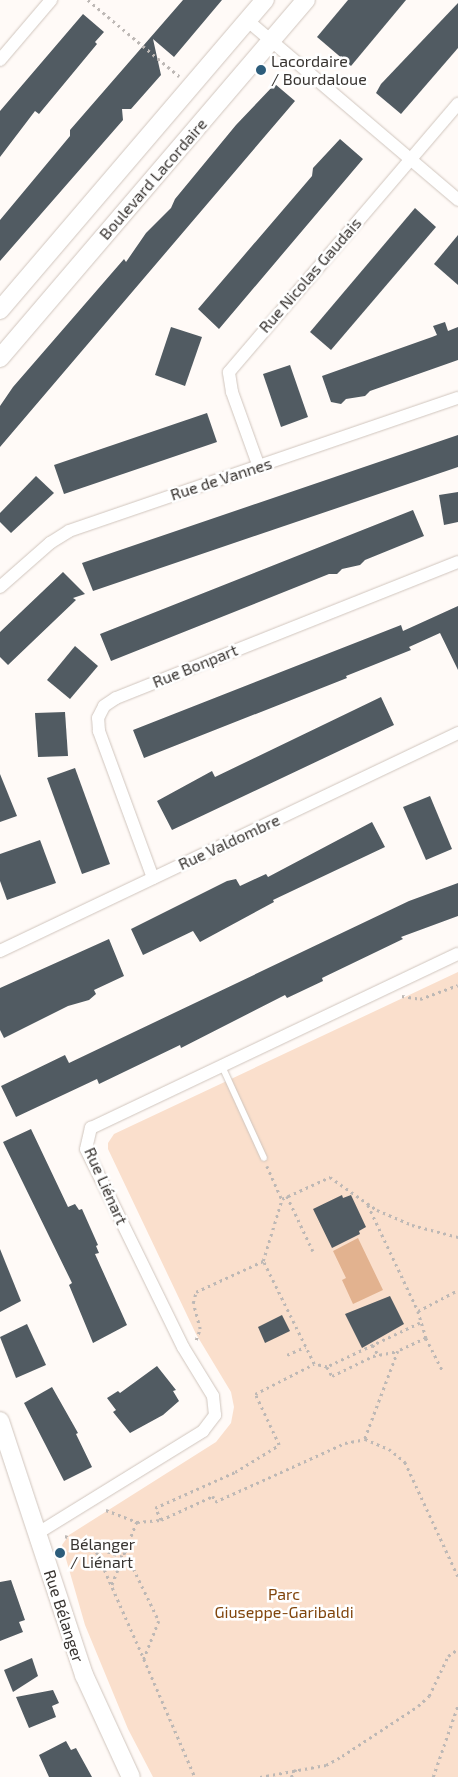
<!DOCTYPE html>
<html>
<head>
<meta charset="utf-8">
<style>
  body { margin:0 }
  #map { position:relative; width:458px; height:1777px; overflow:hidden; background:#fffaf7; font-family:"Exo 2",sans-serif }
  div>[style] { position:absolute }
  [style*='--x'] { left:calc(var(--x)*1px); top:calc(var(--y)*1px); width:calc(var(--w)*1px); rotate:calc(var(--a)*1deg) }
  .green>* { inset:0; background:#fadfcc }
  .water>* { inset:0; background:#e2b28f }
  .building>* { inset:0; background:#515b62 }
  .path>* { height:2.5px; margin-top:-1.25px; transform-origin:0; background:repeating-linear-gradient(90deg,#bdb8b5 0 2.5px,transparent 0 6.5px) }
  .roads { filter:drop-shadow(0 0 1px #d0c5bd) drop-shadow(0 0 1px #d0c5bd) }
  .lane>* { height:6px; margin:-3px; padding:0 3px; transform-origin:3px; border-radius:3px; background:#fff }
  .street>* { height:12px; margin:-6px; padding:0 6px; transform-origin:6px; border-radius:6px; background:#fff }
  .secondary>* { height:18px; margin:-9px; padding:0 9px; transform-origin:9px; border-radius:9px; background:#fff }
  .dots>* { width:14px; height:14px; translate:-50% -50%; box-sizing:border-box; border:2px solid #fff; border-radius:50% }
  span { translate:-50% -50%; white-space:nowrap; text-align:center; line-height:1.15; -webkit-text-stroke:5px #fff; paint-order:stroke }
  .poi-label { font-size:16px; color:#373330 }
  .left { translate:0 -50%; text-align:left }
  .street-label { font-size:16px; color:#373330 }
  .park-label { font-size:16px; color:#81460d }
</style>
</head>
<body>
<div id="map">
  <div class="green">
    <i style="clip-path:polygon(458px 972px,458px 1777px,153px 1777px,128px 1729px,85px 1625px,62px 1545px,69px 1535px,216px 1442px,231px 1423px,234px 1407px,231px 1392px,196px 1334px,108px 1149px,108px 1143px,114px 1134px)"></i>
  </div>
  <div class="water">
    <i style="clip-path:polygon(358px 1238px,383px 1290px,353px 1304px,342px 1280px,346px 1278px,333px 1251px)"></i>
  </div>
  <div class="building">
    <i style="clip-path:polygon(183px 0,222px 0,174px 57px,153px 39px,161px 75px,131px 109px,122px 109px,123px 120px,0 261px,0 220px,70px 136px,70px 130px)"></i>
    <i style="clip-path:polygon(348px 0,406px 0,351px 66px,317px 37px)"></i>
    <i style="clip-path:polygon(458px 3px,458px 48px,401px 114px,376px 93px,381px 84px)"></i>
    <i style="clip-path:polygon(83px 14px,104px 32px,95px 42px,97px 44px,39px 114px,35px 111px,0 157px,0 111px)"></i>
    <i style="clip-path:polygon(275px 84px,295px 101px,0 447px,0 406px,13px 387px,124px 259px,126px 262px,146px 233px,171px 208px,175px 199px,236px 125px)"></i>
    <i style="clip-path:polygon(340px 139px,363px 159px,219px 329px,198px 309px,312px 176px,313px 168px)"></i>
    <i style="clip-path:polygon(415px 208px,436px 227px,331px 350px,310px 332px)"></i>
    <i style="clip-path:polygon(458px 235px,458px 285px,434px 264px)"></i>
    <i style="clip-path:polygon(445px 322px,448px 331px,458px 327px,458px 360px,370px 391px,365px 396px,346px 399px,341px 404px,331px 402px,322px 376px,432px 337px,437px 335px,433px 326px)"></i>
    <i style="clip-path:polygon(171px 327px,202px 337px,185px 386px,155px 375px)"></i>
    <i style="clip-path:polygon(290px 365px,308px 417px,281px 427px,263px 374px)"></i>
    <i style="clip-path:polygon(207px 413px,217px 442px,64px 494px,54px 465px)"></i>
    <i style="clip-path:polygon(458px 435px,458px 467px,93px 591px,82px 563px)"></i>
    <i style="clip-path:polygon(36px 476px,54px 493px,11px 533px,0 522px,0 513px)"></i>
    <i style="clip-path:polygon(458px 492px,458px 522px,444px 525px,439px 495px)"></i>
    <i style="clip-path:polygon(413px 510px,424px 536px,365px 560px,360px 565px,342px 569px,337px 574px,329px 574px,111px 661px,100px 634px)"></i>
    <i style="clip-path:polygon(63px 572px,85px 594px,73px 598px,76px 600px,8px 665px,0 657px,0 632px)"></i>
    <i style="clip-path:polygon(458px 606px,458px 670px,440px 633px,409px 647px,411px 650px,346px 676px,347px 678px,144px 758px,133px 730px,401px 625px,403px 631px)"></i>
    <i style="clip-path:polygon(75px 646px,98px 666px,70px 699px,47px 680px)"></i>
    <i style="clip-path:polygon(381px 697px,394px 725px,172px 830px,157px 801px,212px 771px,215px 777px)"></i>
    <i style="clip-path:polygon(65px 712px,68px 756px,38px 757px,35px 713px)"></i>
    <i style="clip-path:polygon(75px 768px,110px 864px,82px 874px,47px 778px)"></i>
    <i style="clip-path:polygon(0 774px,17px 816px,0 822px)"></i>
    <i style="clip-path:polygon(430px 796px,452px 849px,426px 860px,403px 807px)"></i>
    <i style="clip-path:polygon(372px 822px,385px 847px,273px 900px,274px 902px,200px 942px,193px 931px,143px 955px,131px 929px,227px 881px,236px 879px,240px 886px,266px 874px,268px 877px)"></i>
    <i style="clip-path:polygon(40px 840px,56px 883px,7px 900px,0 881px,0 854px)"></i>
    <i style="clip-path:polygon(458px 883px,458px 916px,401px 937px,403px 939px,322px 978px,323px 981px,287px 998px,285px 995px,181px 1048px,180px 1045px,99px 1084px,97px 1079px,16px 1117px,1px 1086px,65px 1055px,69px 1063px,409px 901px)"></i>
    <i style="clip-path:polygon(109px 939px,124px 976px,94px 990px,96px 994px,89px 1000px,68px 1006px,4px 1038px,0 1030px,0 988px)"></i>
    <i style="clip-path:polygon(31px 1129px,68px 1207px,75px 1204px,79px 1210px,82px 1209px,98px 1245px,96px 1246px,99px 1253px,95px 1254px,127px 1325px,93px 1343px,69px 1285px,72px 1283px,3px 1142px)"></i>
    <i style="clip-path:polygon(342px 1195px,343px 1198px,351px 1195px,366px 1227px,359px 1231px,360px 1234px,332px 1248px,313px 1209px)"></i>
    <i style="clip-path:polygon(0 1249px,21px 1301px,0 1312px)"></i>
    <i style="clip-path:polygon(390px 1296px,404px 1324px,362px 1348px,345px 1314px)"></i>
    <i style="clip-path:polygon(282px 1315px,290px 1331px,265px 1343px,258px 1327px)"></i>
    <i style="clip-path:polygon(27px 1324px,46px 1365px,16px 1378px,0 1337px)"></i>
    <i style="clip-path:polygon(157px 1366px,176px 1390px,173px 1391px,179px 1401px,163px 1415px,130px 1433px,113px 1412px,116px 1410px,107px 1398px,118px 1391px,120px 1393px)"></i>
    <i style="clip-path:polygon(52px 1387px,78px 1433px,76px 1434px,92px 1467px,64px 1481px,24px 1403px)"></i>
    <i style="clip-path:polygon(11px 1580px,25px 1620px,19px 1622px,23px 1632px,0 1641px,0 1582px)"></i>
    <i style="clip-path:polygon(32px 1658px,38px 1676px,13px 1692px,4px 1670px)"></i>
    <i style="clip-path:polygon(53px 1690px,59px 1703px,52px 1706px,56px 1717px,29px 1728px,16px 1697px)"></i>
    <i style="clip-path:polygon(66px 1741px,71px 1750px,76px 1748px,92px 1777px,49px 1777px,39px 1755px)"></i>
  </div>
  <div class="path">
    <i style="--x:88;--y:0;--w:119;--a:39.9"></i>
    <i style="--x:402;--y:996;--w:18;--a:9"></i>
    <i style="--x:420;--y:999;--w:40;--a:-20.2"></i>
    <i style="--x:267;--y:1166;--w:36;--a:66"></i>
    <i style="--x:287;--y:1196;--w:61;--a:64.7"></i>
    <i style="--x:368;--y:1205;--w:117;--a:64.7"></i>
    <i style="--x:418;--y:1311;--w:28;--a:73"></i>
    <i style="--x:426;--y:1338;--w:31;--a:155"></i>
    <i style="--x:398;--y:1351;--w:94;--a:110.6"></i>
    <i style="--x:365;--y:1439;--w:26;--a:23"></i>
    <i style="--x:389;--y:1449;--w:21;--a:39"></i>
    <i style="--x:405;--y:1462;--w:126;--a:65.1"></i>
    <i style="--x:418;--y:1311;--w:45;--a:-27.7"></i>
    <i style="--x:420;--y:1323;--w:103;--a:154.7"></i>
    <i style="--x:327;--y:1367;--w:13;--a:-167"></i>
    <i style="--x:314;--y:1364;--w:115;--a:-116.3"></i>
    <i style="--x:263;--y:1261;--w:65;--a:-73"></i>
    <i style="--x:282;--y:1199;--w:53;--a:-24.6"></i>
    <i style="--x:330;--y:1177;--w:57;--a:35.1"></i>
    <i style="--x:377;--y:1210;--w:38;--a:23"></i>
    <i style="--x:412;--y:1225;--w:48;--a:14.6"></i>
    <i style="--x:426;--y:1338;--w:37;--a:63"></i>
    <i style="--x:196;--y:1340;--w:12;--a:-70"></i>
    <i style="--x:200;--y:1329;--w:27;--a:-105"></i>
    <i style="--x:193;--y:1303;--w:11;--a:-75"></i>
    <i style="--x:196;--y:1292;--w:74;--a:-24.8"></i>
    <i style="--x:373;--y:1345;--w:11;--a:63"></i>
    <i style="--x:287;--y:1355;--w:20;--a:-24"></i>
    <i style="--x:327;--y:1367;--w:10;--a:61"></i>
    <i style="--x:332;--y:1376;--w:46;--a:-26"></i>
    <i style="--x:373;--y:1356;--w:25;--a:-11"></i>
    <i style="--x:106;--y:1510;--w:33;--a:21"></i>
    <i style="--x:137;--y:1522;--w:68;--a:111.6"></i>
    <i style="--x:161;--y:1520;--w:13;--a:-117"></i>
    <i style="--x:155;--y:1508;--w:88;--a:-24.2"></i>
    <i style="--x:235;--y:1472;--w:52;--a:-31.5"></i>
    <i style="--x:279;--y:1445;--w:56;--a:-115.2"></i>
    <i style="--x:255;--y:1394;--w:66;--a:-27"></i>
    <i style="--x:137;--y:1522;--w:24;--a:-5"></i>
    <i style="--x:161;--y:1520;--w:57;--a:-24.8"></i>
    <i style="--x:213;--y:1496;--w:6;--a:72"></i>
    <i style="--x:215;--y:1502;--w:143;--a:-24.4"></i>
    <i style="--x:345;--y:1443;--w:20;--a:-11"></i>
    <i style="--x:65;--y:1536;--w:62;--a:19.9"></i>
    <i style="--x:94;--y:1546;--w:124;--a:66.1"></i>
    <i style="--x:125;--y:1551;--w:78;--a:64.1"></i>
    <i style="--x:159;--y:1621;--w:41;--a:111.5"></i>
    <i style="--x:144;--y:1659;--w:129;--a:66.6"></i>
    <i style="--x:260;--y:1777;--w:67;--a:-10.3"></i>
    <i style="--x:326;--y:1765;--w:18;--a:-29"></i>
    <i style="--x:342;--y:1756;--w:91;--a:-33.3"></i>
    <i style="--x:418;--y:1706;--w:15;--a:-42"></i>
    <i style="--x:429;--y:1696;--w:44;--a:-64.6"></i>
    <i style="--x:448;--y:1656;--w:12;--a:-35"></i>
    <i style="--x:291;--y:1777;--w:9;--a:-58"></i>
    <i style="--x:433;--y:1777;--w:76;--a:-70.9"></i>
  </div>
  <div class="roads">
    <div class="lane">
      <i style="--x:221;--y:1064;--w:103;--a:65.4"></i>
    </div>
    <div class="street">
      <i style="--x:248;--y:21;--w:276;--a:40.4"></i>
      <i style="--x:0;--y:60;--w:79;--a:-49.6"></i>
      <i style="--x:259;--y:467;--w:80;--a:-109.8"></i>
      <i style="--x:232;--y:392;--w:20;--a:-99"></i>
      <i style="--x:229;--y:372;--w:353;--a:-49.5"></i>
      <i style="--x:0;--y:587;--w:67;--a:-41.3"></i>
      <i style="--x:50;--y:543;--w:22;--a:-32"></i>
      <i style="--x:69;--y:531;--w:411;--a:-18.9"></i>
      <i style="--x:153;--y:878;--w:157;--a:-110.2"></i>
      <i style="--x:99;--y:731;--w:13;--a:-94"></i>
      <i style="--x:98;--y:718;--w:13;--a:-63"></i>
      <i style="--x:104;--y:706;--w:14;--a:-34"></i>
      <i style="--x:116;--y:698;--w:368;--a:-21.7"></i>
      <i style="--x:0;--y:951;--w:507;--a:-25.45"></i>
      <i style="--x:38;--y:1533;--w:194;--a:-31.7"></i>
      <i style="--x:203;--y:1431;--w:20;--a:-53"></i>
      <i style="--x:215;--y:1415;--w:19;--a:-96"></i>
      <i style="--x:213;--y:1396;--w:57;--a:-121.5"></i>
      <i style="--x:183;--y:1347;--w:220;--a:-116.1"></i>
      <i style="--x:86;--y:1149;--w:22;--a:-77"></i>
      <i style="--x:91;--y:1128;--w:406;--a:-25.4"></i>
    </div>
    <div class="secondary">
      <i style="--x:0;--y:310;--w:408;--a:-49.5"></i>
      <i style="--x:0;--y:358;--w:471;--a:-49.5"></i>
      <i style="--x:0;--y:1421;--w:268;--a:71.7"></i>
      <i style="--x:84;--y:1675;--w:112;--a:65.3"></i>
    </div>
  </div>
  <div class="dots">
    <i style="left:261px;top:70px;background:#2d5d7b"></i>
    <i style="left:60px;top:1553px;background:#2d5d7b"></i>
  </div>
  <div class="poi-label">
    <span class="left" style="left:271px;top:70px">Lacordaire<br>/ Bourdaloue</span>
    <span class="left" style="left:70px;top:1553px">Bélanger<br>/ Liénart</span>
  </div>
  <div class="street-label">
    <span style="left:153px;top:179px;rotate:-49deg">Boulevard Lacordaire</span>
    <span style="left:310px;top:275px;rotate:-49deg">Rue Nicolas Gaudais</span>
    <span style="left:221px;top:479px;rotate:-18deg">Rue de Vannes</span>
    <span style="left:195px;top:666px;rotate:-22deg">Rue Bonpart</span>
    <span style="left:229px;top:842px;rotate:-25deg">Rue Valdombre</span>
    <span style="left:106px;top:1186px;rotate:66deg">Rue Liénart</span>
    <span style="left:64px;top:1616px;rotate:72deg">Rue Bélanger</span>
  </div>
  <div class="park-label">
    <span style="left:284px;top:1603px">Parc<br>Giuseppe-Garibaldi</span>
  </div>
</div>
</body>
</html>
